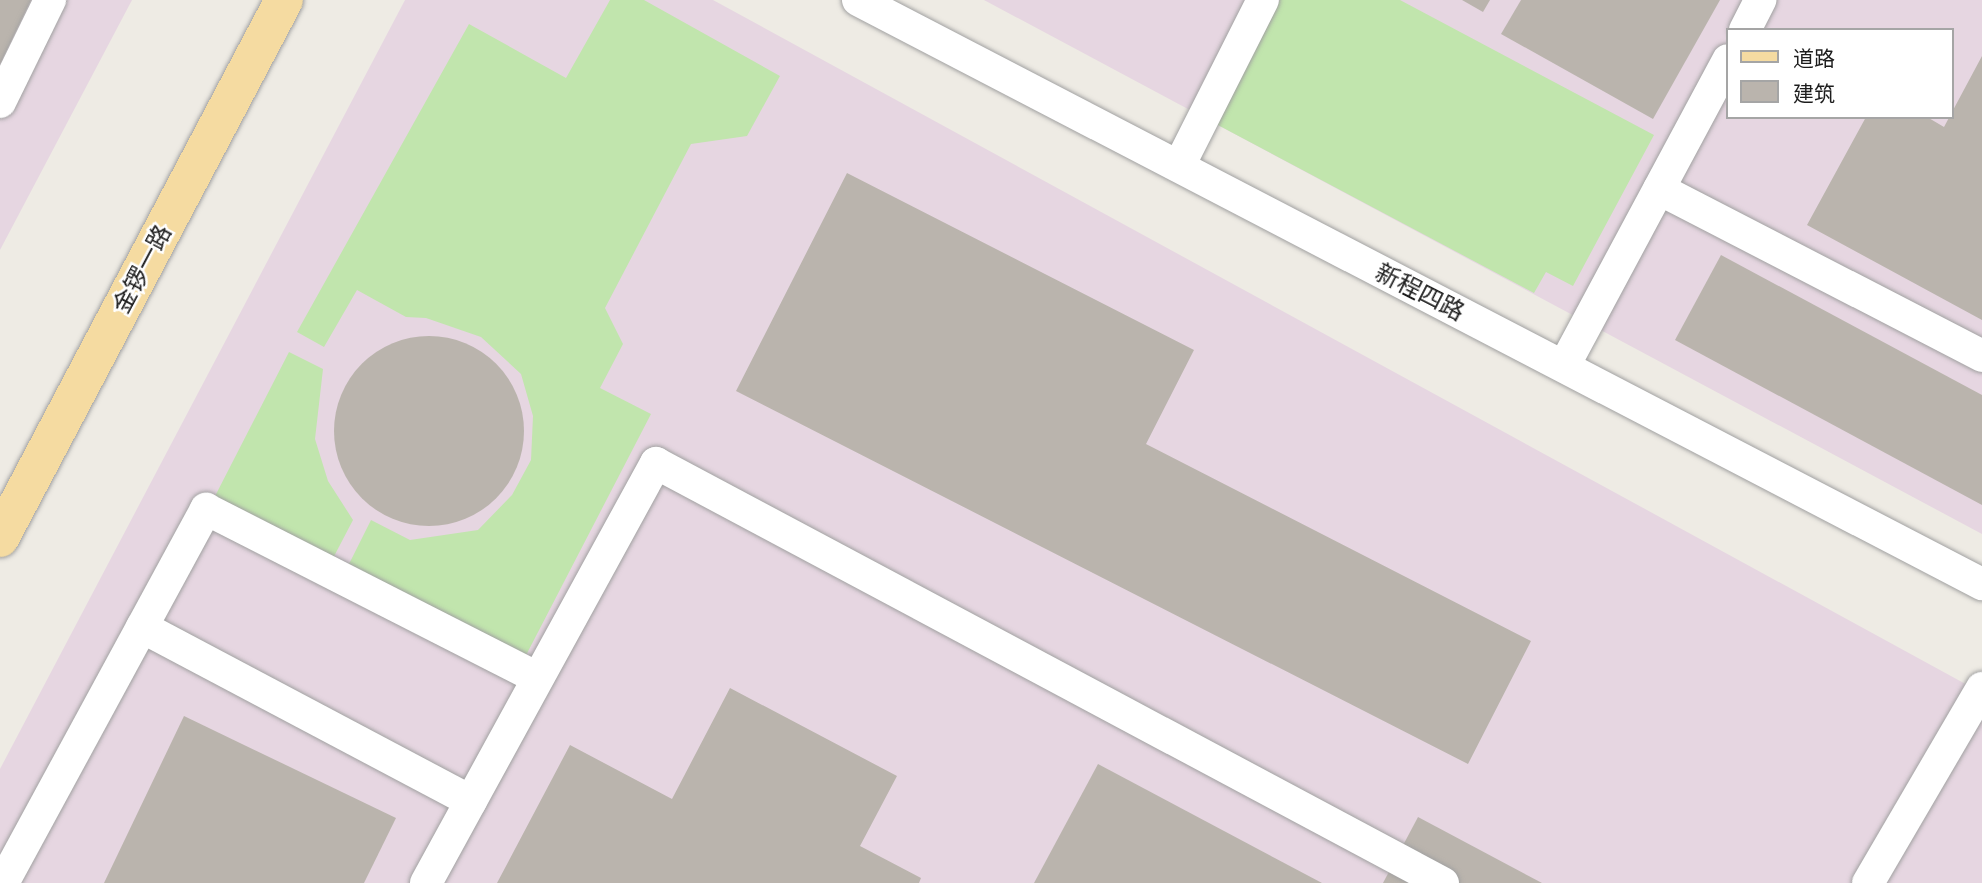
<!DOCTYPE html>
<html>
<head>
<meta charset="utf-8">
<style>
  body { margin:0 }
  #map { position:relative; width:1982px; height:883px; overflow:hidden; background:#eeebe4; font-family:Figtree,"Noto Sans SC",sans-serif }
  div>[style] { position:absolute }
  [style*='--x'] { left:calc(var(--x)*1px); top:calc(var(--y)*1px); width:calc(var(--w)*1px); rotate:calc(var(--a)*1deg) }
  .industrial>* { inset:0; background:#e6d6e1 }
  .grass>* { inset:0; background:#c1e5ad }
  .building>* { inset:0; background:#bab4ad }
  .round { border-radius:50% }
  .roads { filter:drop-shadow(0 0 2px #a1a1a1) drop-shadow(0 0 2px #a1a1a1) }
  .minor>* { height:32px; margin:-16px; padding:0 16px; transform-origin:16px; border-radius:16px; background:#fff }
  .major>* { height:38px; margin:-19px; padding:0 19px; transform-origin:19px; border-radius:19px; background:#f5dba1 }
  span { translate:-50% -50%; white-space:nowrap; text-align:center; line-height:1.15; -webkit-text-stroke:5px #fff; paint-order:stroke }
  .street-label { font-size:24px; color:#1d1d1d }
  .legend { position:absolute; left:1726px; top:28px; width:228px; height:91px; box-sizing:border-box; background:#fff; border:2px solid #a5a5a5; margin:0; padding:9px 12px; list-style:none; font-size:21px; color:#1d1d1d }
  .legend li { display:flex; align-items:center; gap:14px; height:35px }
  .legend b { width:35px; border:2px solid #a5a5a5 }
</style>
</head>
<body>
<div id="map">
  <div class="industrial">
    <i style="clip-path:polygon(0 0,132px 0,0 250px)"></i>
    <i style="clip-path:polygon(405px 0,713px 0,1982px 693px,1982px 883px,0 883px,0 769px)"></i>
    <i style="clip-path:polygon(evenodd,984px 0,1982px 0,1982px 534px,984px 0,1728px 30px,1952px 30px,1952px 117px,1728px 117px,1728px 30px)"></i>
  </div>
  <div class="grass">
    <i style="clip-path:polygon(610px 0,644px 0,780px 76px,747px 136px,691px 144px,605px 308px,623px 344px,600px 388px,651px 414px,522px 663px,345px 572px,371px 520px,410px 540px,478px 530px,512px 495px,531px 460px,533px 416px,521px 374px,481px 337px,426px 318px,406px 317px,357px 290px,324px 347px,297px 332px,469px 24px,566px 78px)"></i>
    <i style="clip-path:polygon(1280px 0,1400px 0,1654px 135px,1573px 286px,1546px 272px,1534px 293px,1214px 123px)"></i>
    <i style="clip-path:polygon(289px 352px,323px 369px,315px 439px,328px 481px,353px 520px,330px 564px,212px 502px)"></i>
  </div>
  <div class="building">
    <i style="clip-path:polygon(0 0,31px 0,0 64px)"></i>
    <i style="clip-path:polygon(1462px 0,1490px 0,1483px 12px)"></i>
    <i style="clip-path:polygon(1521px 0,1720px 0,1653px 119px,1501px 34px)"></i>
    <i style="clip-path:polygon(1982px 56px,1982px 320px,1807px 225px,1866px 117px,1927px 117px,1944px 127px)"></i>
    <i style="clip-path:polygon(847px 173px,1194px 350px,1146px 444px,1531px 641px,1468px 764px,736px 391px)"></i>
    <i style="clip-path:polygon(1721px 255px,1982px 395px,1982px 505px,1675px 340px)"></i>
    <i class="round" style="left:334px;top:336px;width:190px;height:190px"></i>
    <i style="clip-path:polygon(730px 688px,897px 776px,860px 846px,921px 878px,919px 883px,497px 883px,570px 745px,672px 799px)"></i>
    <i style="clip-path:polygon(184px 716px,396px 818px,364px 883px,104px 883px)"></i>
    <i style="clip-path:polygon(1098px 764px,1322px 883px,1034px 883px)"></i>
    <i style="clip-path:polygon(1418px 817px,1542px 883px,1383px 883px)"></i>
  </div>
  <div class="roads">
    <div class="minor">
      <i style="--x:858;--y:0;--w:1267;--a:27.46"></i>
      <i style="--x:1745;--y:30;--w:34;--a:-63"></i>
      <i style="--x:0;--y:102;--w:114;--a:-63.9"></i>
      <i style="--x:1179;--y:166;--w:186;--a:-63.2"></i>
      <i style="--x:1659;--y:189;--w:364;--a:27.3"></i>
      <i style="--x:1564;--y:366;--w:347;--a:-61.8"></i>
      <i style="--x:142;--y:627;--w:372;--a:27.9"></i>
      <i style="--x:3;--y:883;--w:426;--a:-61.5"></i>
      <i style="--x:206;--y:509;--w:370;--a:27"></i>
      <i style="--x:426;--y:883;--w:479;--a:-61.3"></i>
      <i style="--x:656;--y:463;--w:892;--a:28.09"></i>
      <i style="--x:1868;--y:883;--w:226;--a:-59.7"></i>
    </div>
    <div class="major">
      <i style="--x:0;--y:538;--w:608;--a:-62.17"></i>
    </div>
  </div>
  <div class="street-label">
    <span style="left:142px;top:269px;rotate:-62deg">金锣一路</span>
    <span style="left:1420px;top:292px;rotate:27deg">新程四路</span>
  </div>
  <ul class="legend">
  <li><b style="height:9px;background:#f5dba1"></b>道路</li>
  <li><b style="height:19px;background:#bab4ad"></b>建筑</li>
  </ul>
</div>
</body>
</html>
